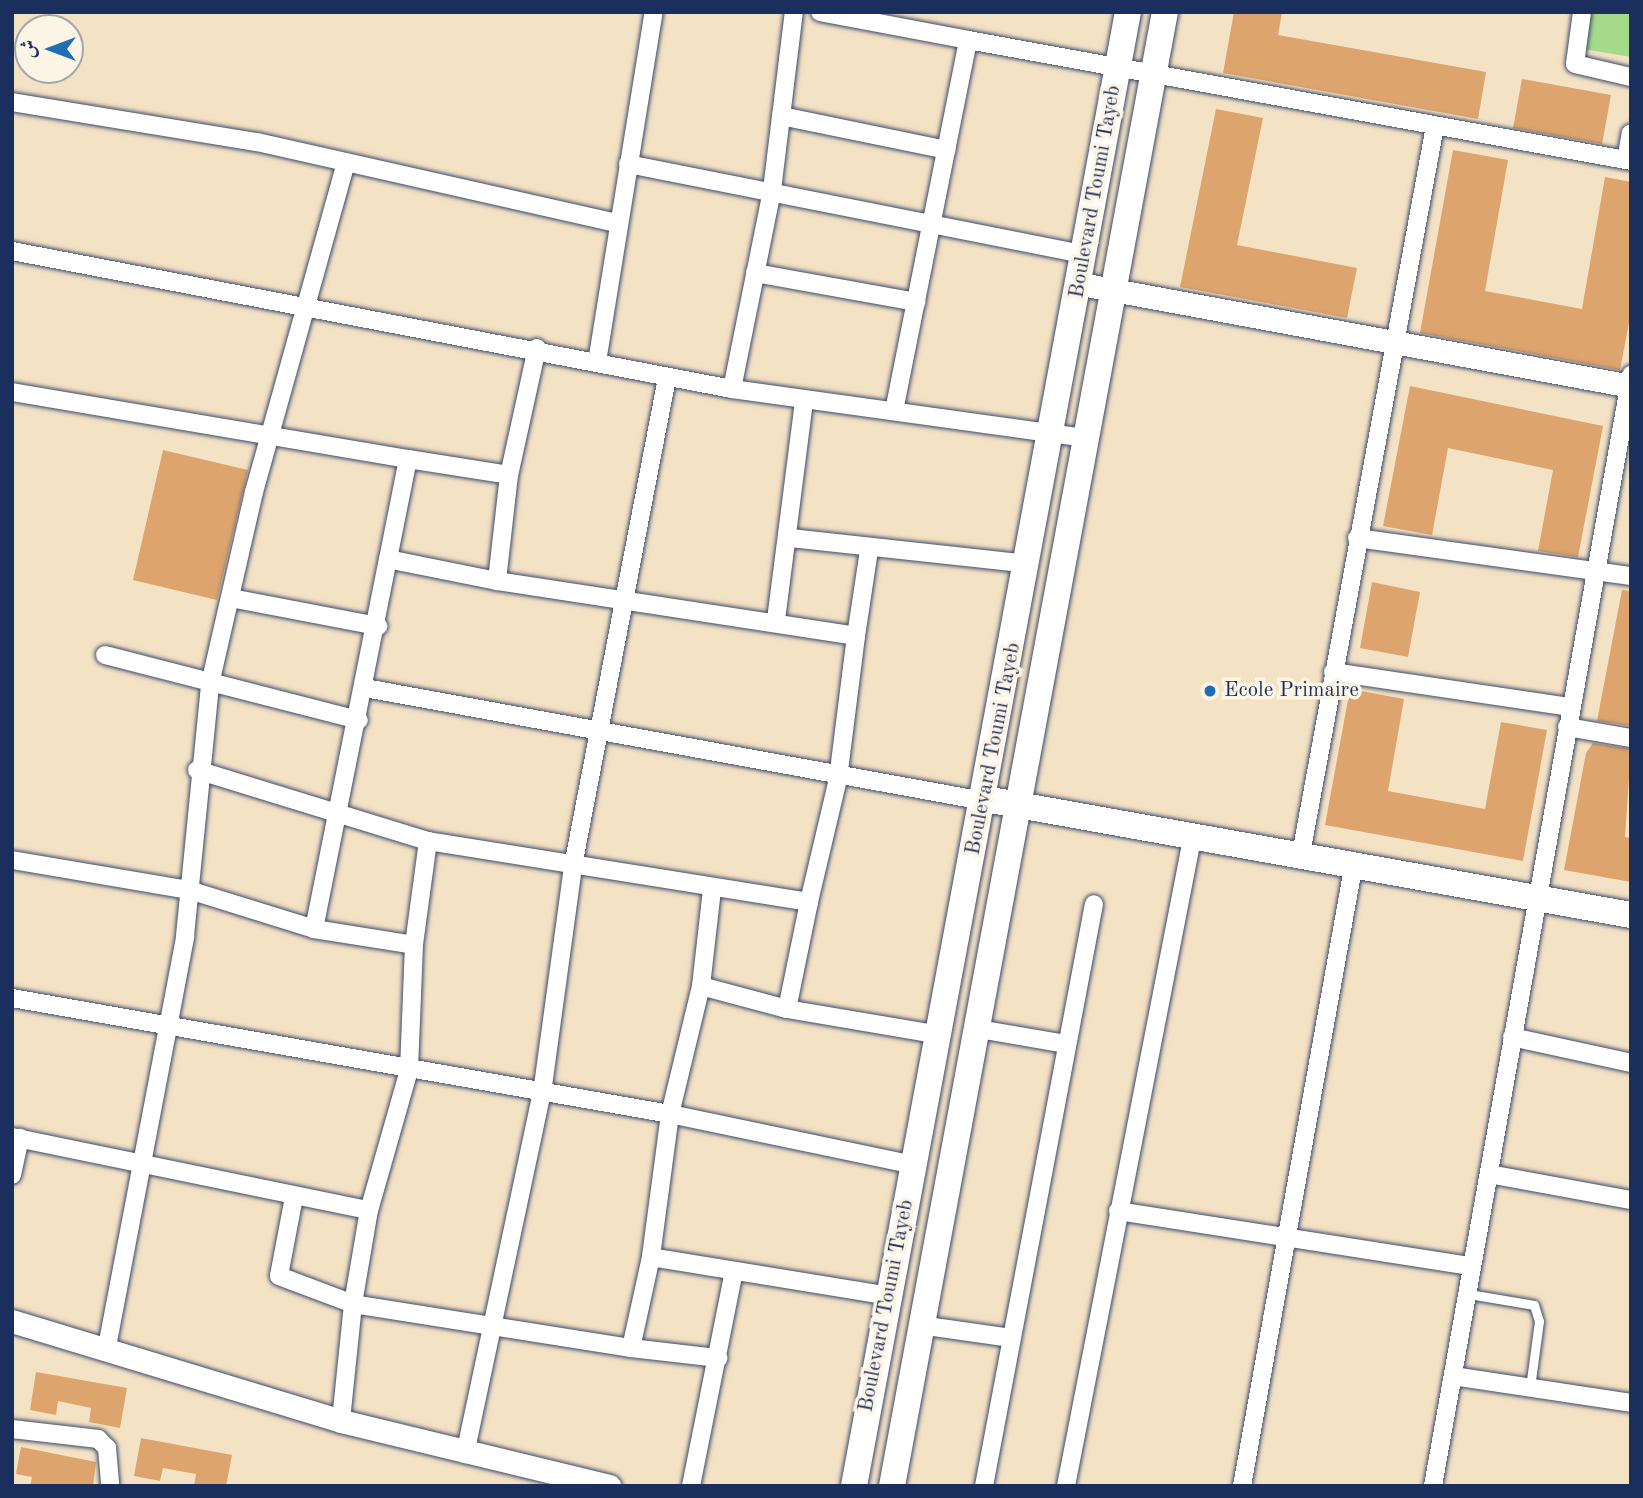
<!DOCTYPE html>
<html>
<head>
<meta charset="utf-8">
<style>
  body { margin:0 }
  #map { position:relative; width:1643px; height:1498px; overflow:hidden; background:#f4e2c5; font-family:"Old Standard TT",Amiri,serif }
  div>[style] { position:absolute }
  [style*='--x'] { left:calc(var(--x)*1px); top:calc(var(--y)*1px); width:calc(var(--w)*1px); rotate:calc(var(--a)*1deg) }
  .green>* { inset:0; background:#a5da8a }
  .building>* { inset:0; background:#dda56d }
  .roads { filter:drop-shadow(0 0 2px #3c4a6d) drop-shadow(0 0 2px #3c4a6d) }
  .service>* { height:9px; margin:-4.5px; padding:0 4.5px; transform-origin:4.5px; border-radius:4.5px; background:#fff }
  .minor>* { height:18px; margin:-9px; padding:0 9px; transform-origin:9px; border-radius:9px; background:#fff }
  .tertiary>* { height:23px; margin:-11.5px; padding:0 11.5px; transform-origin:11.5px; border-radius:11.5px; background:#fff }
  .secondary>* { height:26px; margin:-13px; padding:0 13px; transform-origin:13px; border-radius:13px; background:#fff }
  .dots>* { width:19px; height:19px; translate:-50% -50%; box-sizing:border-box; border:4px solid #fcf5e5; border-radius:50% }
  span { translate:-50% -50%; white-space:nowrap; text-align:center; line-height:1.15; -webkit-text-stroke:7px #fcf5e5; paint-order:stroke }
  .street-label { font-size:21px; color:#1b2f5e }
  .poi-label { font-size:21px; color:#1b2f5e }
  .left { translate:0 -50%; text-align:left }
  .frame { position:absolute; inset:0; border:14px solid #1b2f5e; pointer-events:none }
  .north { position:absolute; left:14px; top:14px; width:70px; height:70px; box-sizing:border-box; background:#fcf5e5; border:2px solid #a2a6af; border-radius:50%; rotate:270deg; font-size:19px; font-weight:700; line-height:28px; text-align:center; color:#1b2f5e }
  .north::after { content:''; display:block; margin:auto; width:24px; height:32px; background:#1f6fb2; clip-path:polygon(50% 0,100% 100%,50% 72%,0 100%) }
</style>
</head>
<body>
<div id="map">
  <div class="green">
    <i style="clip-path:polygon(1589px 12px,1631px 12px,1631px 57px,1583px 49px)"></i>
  </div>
  <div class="building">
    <i style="clip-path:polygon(1234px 12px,1282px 12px,1278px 35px,1486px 72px,1478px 119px,1223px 73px)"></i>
    <i style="clip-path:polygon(1522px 79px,1611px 95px,1602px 144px,1513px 128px)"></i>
    <i style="clip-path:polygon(1216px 109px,1263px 118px,1237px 245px,1357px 268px,1347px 318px,1180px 287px)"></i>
    <i style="clip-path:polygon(1453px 150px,1508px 160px,1485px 291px,1582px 309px,1605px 177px,1631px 182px,1631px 312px,1620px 370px,1420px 333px)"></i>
    <i style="clip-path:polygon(1410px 386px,1603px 426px,1578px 557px,1538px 551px,1553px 470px,1448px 448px,1432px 535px,1383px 526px)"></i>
    <i style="clip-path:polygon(163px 450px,248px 470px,217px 600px,133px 580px)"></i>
    <i style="clip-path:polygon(1372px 582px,1420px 592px,1408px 657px,1360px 648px)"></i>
    <i style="clip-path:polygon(1622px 590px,1631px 591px,1631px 726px,1597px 721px)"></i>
    <i style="clip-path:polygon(1350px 689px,1404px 699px,1388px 791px,1485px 809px,1501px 722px,1547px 730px,1523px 861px,1325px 825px)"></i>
    <i style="clip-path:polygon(1593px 743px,1631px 749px,1625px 837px,1631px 838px,1631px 882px,1564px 870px,1586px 753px)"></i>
    <i style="clip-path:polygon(36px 1372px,127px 1388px,120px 1428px,89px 1422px,91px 1408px,58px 1401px,56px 1415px,30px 1410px)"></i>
    <i style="clip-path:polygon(141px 1438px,232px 1455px,226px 1486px,194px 1486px,196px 1474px,163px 1468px,160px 1481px,134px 1476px)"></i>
    <i style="clip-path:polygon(21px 1447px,96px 1462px,93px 1486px,30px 1486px,32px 1477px,16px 1474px)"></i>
  </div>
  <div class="roads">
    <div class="service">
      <i style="--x:1469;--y:1294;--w:66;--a:9.6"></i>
      <i style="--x:1534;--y:1305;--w:17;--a:73"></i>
      <i style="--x:1539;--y:1321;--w:68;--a:97.7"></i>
    </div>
    <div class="minor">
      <i style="--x:820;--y:12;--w:151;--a:10.7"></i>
      <i style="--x:1582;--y:12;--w:52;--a:97.7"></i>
      <i style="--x:1575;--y:64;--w:57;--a:13.1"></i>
      <i style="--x:12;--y:102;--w:248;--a:9.3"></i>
      <i style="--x:257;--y:142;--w:368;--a:12.7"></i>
      <i style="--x:781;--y:116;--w:169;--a:11.6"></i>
      <i style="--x:1626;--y:160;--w:27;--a:-80"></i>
      <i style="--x:628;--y:164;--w:467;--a:11.2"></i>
      <i style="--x:12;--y:251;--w:733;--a:10.85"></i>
      <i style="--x:732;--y:389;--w:356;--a:7.9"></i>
      <i style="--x:755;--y:273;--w:164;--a:10.2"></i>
      <i style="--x:537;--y:348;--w:130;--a:102.4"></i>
      <i style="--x:509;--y:475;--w:107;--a:96.5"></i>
      <i style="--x:497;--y:581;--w:363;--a:8.7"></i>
      <i style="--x:856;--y:636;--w:144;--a:97.2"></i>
      <i style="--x:838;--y:779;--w:126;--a:103.3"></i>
      <i style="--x:809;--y:902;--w:386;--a:-170.9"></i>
      <i style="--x:428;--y:841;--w:105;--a:97.7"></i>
      <i style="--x:414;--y:945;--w:125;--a:92.3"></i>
      <i style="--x:409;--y:1070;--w:146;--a:105.9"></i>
      <i style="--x:369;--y:1210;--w:95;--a:99.7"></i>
      <i style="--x:353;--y:1304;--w:281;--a:9"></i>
      <i style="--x:631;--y:1348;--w:93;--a:-77.6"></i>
      <i style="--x:597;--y:362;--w:355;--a:-80.8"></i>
      <i style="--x:732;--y:389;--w:203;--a:-78.6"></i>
      <i style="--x:772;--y:190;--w:179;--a:-83"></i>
      <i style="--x:12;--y:392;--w:402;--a:9.6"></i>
      <i style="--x:894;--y:411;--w:378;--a:-78.7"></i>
      <i style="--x:968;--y:40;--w:674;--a:10.34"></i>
      <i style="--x:790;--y:538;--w:240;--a:6.2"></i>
      <i style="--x:1357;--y:538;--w:277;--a:7.9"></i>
      <i style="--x:497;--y:581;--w:111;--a:-168.6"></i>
      <i style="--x:388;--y:559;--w:102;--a:-78.7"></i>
      <i style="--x:408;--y:459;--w:102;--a:9"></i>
      <i style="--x:231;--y:598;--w:150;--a:10.8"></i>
      <i style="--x:776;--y:620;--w:220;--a:-82.7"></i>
      <i style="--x:856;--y:636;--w:87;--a:-81.4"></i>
      <i style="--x:105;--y:655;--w:262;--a:14.4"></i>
      <i style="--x:1333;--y:672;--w:240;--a:8.4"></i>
      <i style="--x:365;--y:688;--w:629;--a:10.35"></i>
      <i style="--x:1567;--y:727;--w:65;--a:9.8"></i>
      <i style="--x:197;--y:770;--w:242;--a:17.1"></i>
      <i style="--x:1301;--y:854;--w:740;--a:-79.57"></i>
      <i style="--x:12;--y:860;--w:180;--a:9.6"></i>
      <i style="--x:189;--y:890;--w:131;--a:17.3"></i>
      <i style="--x:314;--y:929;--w:101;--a:9.1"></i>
      <i style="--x:809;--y:902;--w:109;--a:101.6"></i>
      <i style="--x:787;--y:1009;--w:155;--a:9.6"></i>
      <i style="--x:314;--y:929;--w:377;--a:-78.7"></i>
      <i style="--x:701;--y:986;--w:97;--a:-83.5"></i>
      <i style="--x:12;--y:998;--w:668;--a:10"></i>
      <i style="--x:670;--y:1114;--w:249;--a:11.8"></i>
      <i style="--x:787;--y:1009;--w:89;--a:-165"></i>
      <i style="--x:701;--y:986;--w:132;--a:103.6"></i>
      <i style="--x:670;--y:1114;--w:144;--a:97.6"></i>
      <i style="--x:651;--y:1257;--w:240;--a:9.3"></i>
      <i style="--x:973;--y:1028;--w:95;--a:9.7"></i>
      <i style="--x:1512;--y:1037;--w:122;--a:12.3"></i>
      <i style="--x:12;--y:1137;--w:364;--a:11.6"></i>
      <i style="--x:1489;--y:1174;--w:144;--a:10.4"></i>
      <i style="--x:12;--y:1175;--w:38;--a:-78"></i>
      <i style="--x:294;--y:1197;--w:80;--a:100.8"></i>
      <i style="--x:279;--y:1276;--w:79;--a:20.7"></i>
      <i style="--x:353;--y:1304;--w:118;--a:95.9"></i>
      <i style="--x:1118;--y:1211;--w:356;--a:8.9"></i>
      <i style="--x:920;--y:1325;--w:92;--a:8.1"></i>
      <i style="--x:631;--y:1348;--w:88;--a:6.6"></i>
      <i style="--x:106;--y:1352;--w:423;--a:-79.2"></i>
      <i style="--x:185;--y:936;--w:253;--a:-84.3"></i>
      <i style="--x:210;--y:684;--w:197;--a:-77.1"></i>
      <i style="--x:254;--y:492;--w:342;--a:-74.4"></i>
      <i style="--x:1453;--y:1376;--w:180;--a:8.6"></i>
      <i style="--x:12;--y:1429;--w:87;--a:6.6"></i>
      <i style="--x:98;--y:1439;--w:13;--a:45"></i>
      <i style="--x:107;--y:1448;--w:38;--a:85"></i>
      <i style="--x:465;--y:1454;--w:369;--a:-78"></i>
      <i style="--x:542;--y:1093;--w:229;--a:-82.2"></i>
      <i style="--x:573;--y:866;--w:498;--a:-79.1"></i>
      <i style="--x:691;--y:1486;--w:219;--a:-78.7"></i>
      <i style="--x:984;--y:1486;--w:592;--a:-79.3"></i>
      <i style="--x:1066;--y:1486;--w:664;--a:-78.98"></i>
      <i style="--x:1242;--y:1486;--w:633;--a:-79.81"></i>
      <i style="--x:1433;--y:1486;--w:1129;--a:-79.89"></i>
    </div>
    <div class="tertiary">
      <i style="--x:1081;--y:284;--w:559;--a:10.51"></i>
      <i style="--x:12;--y:1321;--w:344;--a:16.9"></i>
      <i style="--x:341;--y:1421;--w:276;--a:13.6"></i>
    </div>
    <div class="secondary">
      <i style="--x:996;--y:801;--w:645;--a:10.18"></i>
      <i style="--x:854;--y:1486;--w:1499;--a:-79.47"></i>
      <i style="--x:892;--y:1486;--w:1499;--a:-79.51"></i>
    </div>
  </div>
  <div class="dots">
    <i style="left:1210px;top:691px;background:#1f6fb2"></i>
  </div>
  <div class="street-label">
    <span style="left:1096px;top:192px;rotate:-80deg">Boulevard Toumi Tayeb</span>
    <span style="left:994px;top:749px;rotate:-79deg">Boulevard Toumi Tayeb</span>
    <span style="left:887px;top:1306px;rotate:-79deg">Boulevard Toumi Tayeb</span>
  </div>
  <div class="poi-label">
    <span class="left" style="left:1224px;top:691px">Ecole Primaire</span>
  </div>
  <div class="frame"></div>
  <div class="north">ش</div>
</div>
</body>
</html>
